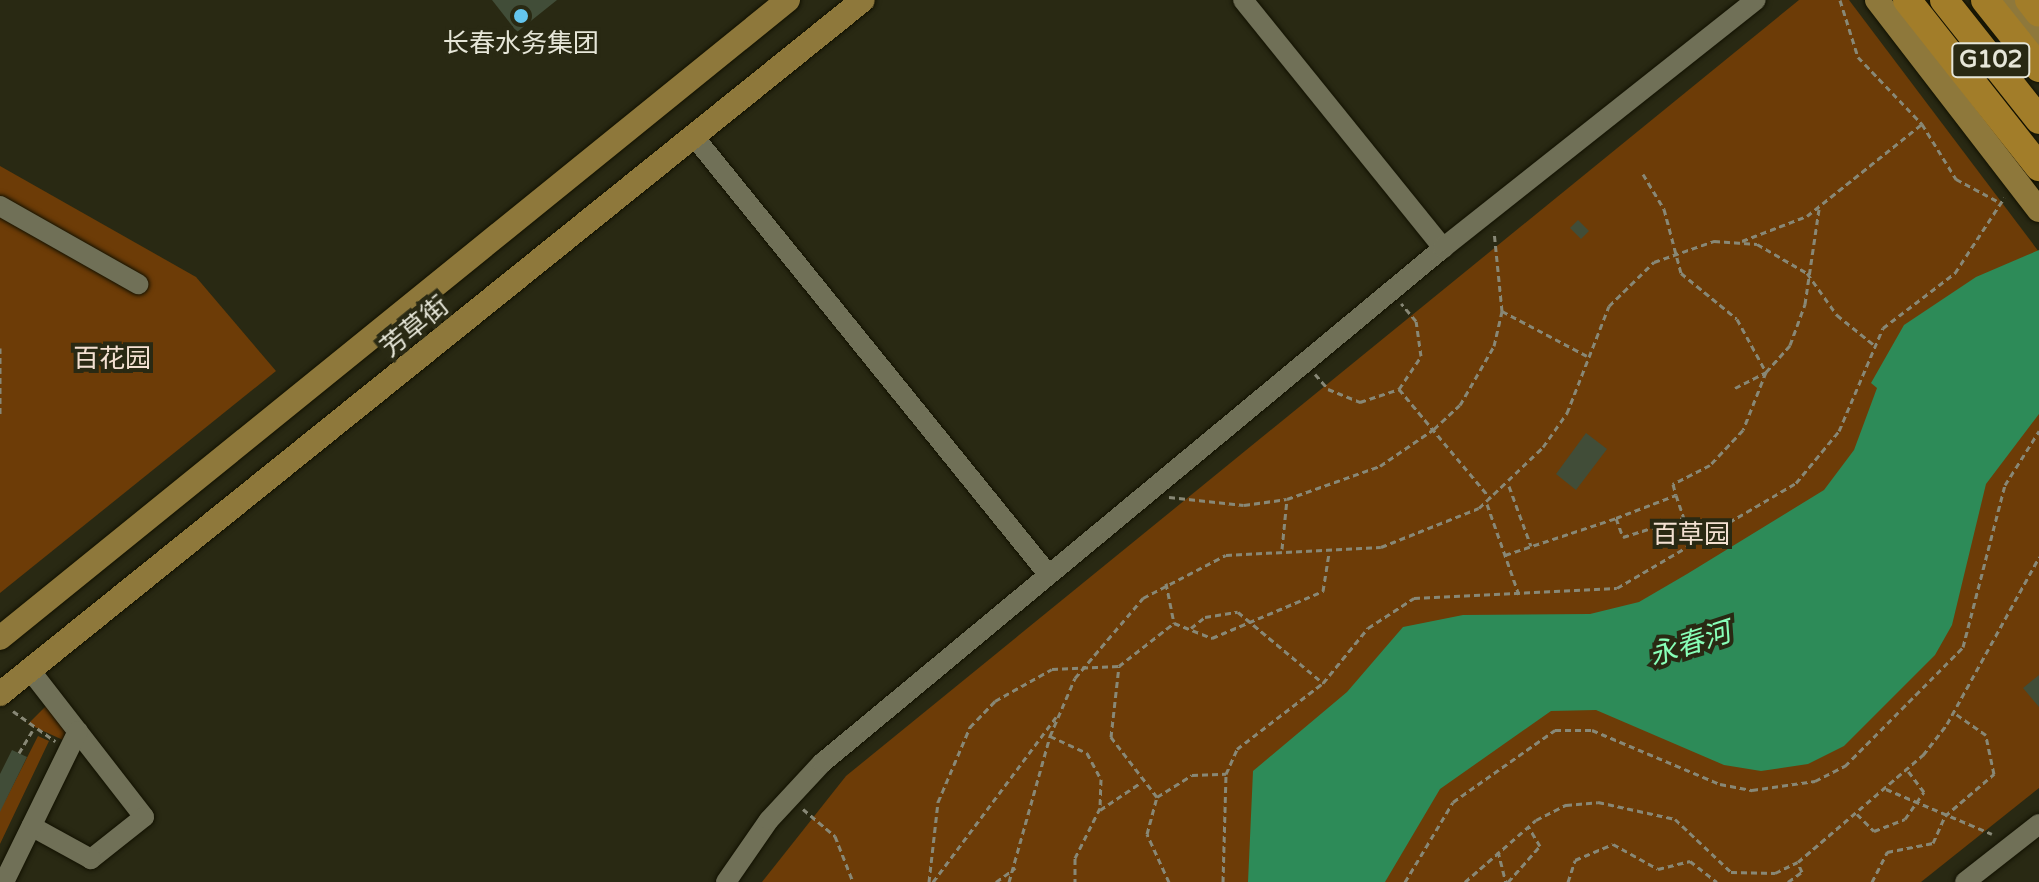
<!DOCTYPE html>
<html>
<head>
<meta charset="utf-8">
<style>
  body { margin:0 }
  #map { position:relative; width:2039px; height:882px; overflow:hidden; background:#292913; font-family:"Varela Round","Noto Sans SC",sans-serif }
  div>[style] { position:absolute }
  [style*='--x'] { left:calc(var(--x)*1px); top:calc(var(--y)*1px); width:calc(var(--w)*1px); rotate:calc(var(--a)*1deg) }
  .green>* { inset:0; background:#6d3c07 }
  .water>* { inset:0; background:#2d8b58 }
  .building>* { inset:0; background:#414d38 }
  .path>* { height:3px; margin-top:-1.5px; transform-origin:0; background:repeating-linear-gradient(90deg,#888876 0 6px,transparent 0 10px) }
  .roads { filter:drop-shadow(0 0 2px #121100) drop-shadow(0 0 2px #121100) }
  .minor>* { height:20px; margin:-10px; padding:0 10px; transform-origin:10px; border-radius:10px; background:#707057 }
  .major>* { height:24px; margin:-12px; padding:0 12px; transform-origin:12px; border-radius:12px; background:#8e783b }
  .highway>* { height:28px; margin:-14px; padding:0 14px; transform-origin:14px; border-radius:14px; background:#a27d29 }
  .dots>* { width:22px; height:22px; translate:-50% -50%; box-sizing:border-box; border:4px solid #292913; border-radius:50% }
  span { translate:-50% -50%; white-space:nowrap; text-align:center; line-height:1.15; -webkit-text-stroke:8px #292913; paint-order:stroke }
  .shield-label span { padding:2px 6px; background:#292913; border:2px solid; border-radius:6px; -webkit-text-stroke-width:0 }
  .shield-label { font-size:24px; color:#e6e6d8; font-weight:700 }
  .poi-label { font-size:26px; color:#e6e6d8 }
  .street-label { font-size:26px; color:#e6e6d8 }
  .park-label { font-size:26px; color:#f3e0d1 }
  .water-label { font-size:28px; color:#88ffb8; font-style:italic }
</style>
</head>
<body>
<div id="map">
  <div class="green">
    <i style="clip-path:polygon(1799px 0,1849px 0,2039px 252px,2039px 788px,1921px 882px,762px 882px,846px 776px)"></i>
    <i style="clip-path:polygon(0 166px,196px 277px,276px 371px,0 593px)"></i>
    <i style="clip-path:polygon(48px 704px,66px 731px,63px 740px,28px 724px)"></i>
    <i style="clip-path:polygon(38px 736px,49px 741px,0 844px,0 799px,5px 801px)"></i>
  </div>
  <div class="water">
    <i style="clip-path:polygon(2039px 250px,2039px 414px,1986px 484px,1952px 625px,1935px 655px,1844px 746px,1808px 764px,1761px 771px,1724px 765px,1596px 710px,1551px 711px,1440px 789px,1385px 882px,1248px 882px,1253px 771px,1347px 692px,1403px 627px,1463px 615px,1590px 614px,1639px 602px,1687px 574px,1824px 490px,1854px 450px,1877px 388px,1871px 383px,1904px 325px,1976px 277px)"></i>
  </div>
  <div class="building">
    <i style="clip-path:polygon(492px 0,557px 0,517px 32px)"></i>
    <i style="clip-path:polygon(1578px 220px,1589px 231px,1581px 239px,1570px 228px)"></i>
    <i style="clip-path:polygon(1586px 433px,1607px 449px,1576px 490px,1556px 474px)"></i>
    <i style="clip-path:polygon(2039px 675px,2039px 707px,2023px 688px)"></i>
    <i style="clip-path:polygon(12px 750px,27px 757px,0 812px,0 774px)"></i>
  </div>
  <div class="path">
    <i style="--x:1840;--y:0;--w:60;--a:72.5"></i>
    <i style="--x:1858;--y:57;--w:93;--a:46.3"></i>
    <i style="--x:1643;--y:174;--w:41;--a:59"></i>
    <i style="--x:1664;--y:209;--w:66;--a:75.1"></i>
    <i style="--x:1681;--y:273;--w:72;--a:39.4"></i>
    <i style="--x:1737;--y:319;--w:60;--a:61.3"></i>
    <i style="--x:1766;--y:372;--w:62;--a:111.6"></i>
    <i style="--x:1743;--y:430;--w:48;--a:133.3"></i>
    <i style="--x:1710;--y:465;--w:42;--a:152.8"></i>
    <i style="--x:1673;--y:484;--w:11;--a:75"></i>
    <i style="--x:1742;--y:241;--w:70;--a:-21"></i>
    <i style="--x:1807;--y:216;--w:147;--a:-38.7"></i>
    <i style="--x:1922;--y:124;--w:65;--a:58.3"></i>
    <i style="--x:1956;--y:179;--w:49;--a:28.1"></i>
    <i style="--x:1502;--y:311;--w:96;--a:27.9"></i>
    <i style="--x:0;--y:348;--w:68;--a:90"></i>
    <i style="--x:1315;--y:374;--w:20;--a:49"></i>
    <i style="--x:1328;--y:389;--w:35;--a:22"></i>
    <i style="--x:1360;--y:402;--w:41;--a:-18.4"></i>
    <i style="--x:1399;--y:389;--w:40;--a:-56"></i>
    <i style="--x:1421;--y:356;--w:35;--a:-98"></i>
    <i style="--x:1416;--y:321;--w:23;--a:-130"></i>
    <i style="--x:1735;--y:388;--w:35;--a:-27"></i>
    <i style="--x:1766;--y:372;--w:36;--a:-48"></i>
    <i style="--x:1790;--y:345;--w:44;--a:-69.9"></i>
    <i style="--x:1805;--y:304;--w:96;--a:-81.6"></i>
    <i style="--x:1399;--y:389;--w:143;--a:50.1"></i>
    <i style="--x:1509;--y:486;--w:64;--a:69.9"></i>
    <i style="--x:1169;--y:497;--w:75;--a:6.1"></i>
    <i style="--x:1244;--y:505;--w:43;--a:-7.9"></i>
    <i style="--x:1287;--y:499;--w:99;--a:-19.5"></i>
    <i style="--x:1380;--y:466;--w:65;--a:-34.4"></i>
    <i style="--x:1434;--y:429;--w:35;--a:-43"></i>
    <i style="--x:1460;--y:405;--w:68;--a:-60"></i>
    <i style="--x:1494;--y:346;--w:36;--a:-77"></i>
    <i style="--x:1502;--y:311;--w:80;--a:-95.7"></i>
    <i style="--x:1487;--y:504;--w:96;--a:70.6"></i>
    <i style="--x:1616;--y:518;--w:64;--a:-21"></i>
    <i style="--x:1676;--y:495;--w:53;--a:71.2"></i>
    <i style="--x:1282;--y:549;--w:50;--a:-84.3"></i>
    <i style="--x:1505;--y:555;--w:117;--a:-18.4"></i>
    <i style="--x:1616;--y:518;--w:20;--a:70"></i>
    <i style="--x:1623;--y:537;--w:63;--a:-17.6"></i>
    <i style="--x:1166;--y:583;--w:41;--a:78.7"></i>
    <i style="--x:1191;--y:628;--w:18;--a:-38"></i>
    <i style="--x:1205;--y:617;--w:33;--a:-9"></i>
    <i style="--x:1238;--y:612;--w:111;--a:39.9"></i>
    <i style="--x:13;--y:711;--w:52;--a:35.5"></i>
    <i style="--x:1050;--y:736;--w:41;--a:24.7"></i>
    <i style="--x:1087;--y:753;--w:30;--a:62"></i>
    <i style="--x:1101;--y:779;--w:29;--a:92"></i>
    <i style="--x:1100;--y:808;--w:56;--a:116.6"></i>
    <i style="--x:1075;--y:858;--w:24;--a:90"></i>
    <i style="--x:19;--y:753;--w:26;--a:-59"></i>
    <i style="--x:1886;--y:789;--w:115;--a:23"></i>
    <i style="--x:1157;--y:797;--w:76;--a:-127.5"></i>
    <i style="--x:1111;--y:737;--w:71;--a:-83.6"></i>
    <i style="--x:1119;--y:666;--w:70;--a:-38"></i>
    <i style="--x:1174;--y:623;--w:41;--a:21.5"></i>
    <i style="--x:1212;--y:638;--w:121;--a:-22.9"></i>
    <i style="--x:1323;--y:591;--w:39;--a:-81"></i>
    <i style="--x:803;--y:809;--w:42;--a:40.2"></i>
    <i style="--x:835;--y:836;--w:49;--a:68.6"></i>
    <i style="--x:1100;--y:810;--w:48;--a:-34"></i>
    <i style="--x:1857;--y:814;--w:24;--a:45"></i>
    <i style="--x:1874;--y:831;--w:33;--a:-21"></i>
    <i style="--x:1905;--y:819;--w:33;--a:-55"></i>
    <i style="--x:1924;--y:792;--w:26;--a:-127"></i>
    <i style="--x:1498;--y:851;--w:32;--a:76"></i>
    <i style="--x:929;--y:882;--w:81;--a:-83.6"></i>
    <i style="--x:938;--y:802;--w:82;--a:-66.9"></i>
    <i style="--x:970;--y:727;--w:36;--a:-46"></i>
    <i style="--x:995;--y:701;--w:65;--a:-29.3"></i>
    <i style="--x:1052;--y:669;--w:67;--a:-2.6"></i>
    <i style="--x:933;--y:882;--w:206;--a:-53.3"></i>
    <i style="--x:996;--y:882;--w:24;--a:-36"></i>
    <i style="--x:1009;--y:882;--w:152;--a:-74.3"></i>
    <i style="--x:1050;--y:736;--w:63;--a:-66.7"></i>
    <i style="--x:1075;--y:678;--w:105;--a:-49.6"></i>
    <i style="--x:1143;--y:598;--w:93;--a:-27.4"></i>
    <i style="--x:1226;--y:555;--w:155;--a:-3"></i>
    <i style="--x:1381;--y:547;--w:105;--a:-21.7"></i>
    <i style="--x:1479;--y:508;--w:88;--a:-43.6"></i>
    <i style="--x:1543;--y:447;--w:42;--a:-54.8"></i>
    <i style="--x:1567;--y:413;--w:115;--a:-68.6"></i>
    <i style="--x:1609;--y:306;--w:63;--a:-44.4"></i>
    <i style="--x:1654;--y:262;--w:64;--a:-19.3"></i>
    <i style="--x:1714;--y:241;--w:43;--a:4"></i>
    <i style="--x:1757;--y:244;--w:58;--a:30.1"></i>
    <i style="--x:1807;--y:273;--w:52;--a:54.5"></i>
    <i style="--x:1837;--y:315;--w:48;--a:39"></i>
    <i style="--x:1169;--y:882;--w:53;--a:-114.6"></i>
    <i style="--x:1147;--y:834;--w:38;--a:-75"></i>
    <i style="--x:1157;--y:797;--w:41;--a:-32.2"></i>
    <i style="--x:1192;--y:775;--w:34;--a:-2"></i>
    <i style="--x:1223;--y:882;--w:108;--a:-88.4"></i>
    <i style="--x:1226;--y:774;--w:27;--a:-66"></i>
    <i style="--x:1237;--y:749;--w:108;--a:-37.5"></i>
    <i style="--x:1323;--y:683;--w:71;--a:-50.7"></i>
    <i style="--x:1368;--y:628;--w:55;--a:-33.1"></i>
    <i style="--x:1414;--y:598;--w:203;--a:-2.8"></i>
    <i style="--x:1617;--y:588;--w:208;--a:-30.4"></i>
    <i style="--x:1796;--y:483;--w:67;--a:-50.4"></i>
    <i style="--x:1839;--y:431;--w:112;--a:-66.9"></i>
    <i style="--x:1883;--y:328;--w:91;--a:-37.4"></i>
    <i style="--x:1955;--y:273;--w:90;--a:-56.8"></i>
    <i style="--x:1405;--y:882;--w:93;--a:-59"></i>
    <i style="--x:1453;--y:802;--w:125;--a:-35.2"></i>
    <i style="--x:1555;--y:730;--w:37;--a:0"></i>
    <i style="--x:1592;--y:730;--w:139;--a:22.9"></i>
    <i style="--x:1720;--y:784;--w:33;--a:11"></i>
    <i style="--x:1752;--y:790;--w:64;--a:-8.1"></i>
    <i style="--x:1815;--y:781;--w:34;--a:-27"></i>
    <i style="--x:1845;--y:766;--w:168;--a:-45.2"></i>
    <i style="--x:1963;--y:647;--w:167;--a:-75.5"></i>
    <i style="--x:2005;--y:485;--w:64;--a:-57.8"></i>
    <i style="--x:1465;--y:882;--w:94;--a:-41.1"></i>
    <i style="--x:1536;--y:820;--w:34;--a:-27"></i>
    <i style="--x:1566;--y:805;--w:32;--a:-5"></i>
    <i style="--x:1598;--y:802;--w:79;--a:12.4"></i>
    <i style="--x:1675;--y:819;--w:77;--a:43.4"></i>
    <i style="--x:1731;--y:872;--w:44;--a:1.3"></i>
    <i style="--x:1775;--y:873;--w:25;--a:-26"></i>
    <i style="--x:1798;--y:862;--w:165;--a:-40.6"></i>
    <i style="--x:1923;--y:755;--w:39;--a:-52"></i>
    <i style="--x:1947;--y:724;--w:191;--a:-61.1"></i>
    <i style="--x:1508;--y:882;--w:48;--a:-48.4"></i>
    <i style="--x:1540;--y:846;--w:23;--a:-121"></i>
    <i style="--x:1568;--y:882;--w:23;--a:-72"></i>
    <i style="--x:1575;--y:860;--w:41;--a:-22.8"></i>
    <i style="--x:1613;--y:844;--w:51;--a:29.1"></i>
    <i style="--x:1658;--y:869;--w:33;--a:-14"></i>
    <i style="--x:1690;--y:861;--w:34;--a:38"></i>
    <i style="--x:1788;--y:882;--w:17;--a:-36"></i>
    <i style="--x:1802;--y:872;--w:10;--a:-114"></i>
    <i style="--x:1872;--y:882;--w:34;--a:-63"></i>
    <i style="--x:1887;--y:852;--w:47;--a:-11.1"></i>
    <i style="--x:1933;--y:843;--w:30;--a:-66"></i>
    <i style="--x:1945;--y:816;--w:65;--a:-40.6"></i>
    <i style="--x:1994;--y:774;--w:40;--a:-102"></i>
    <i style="--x:1986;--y:735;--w:39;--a:-145"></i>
  </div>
  <div class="roads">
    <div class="minor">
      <i style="--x:1243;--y:0;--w:319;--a:51.1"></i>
      <i style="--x:696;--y:139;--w:560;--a:51.02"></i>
      <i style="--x:0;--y:206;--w:159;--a:29.5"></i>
      <i style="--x:30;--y:670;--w:186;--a:52.2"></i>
      <i style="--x:144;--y:817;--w:68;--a:141.6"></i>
      <i style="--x:91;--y:859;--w:68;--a:-151.2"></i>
      <i style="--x:4;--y:882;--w:168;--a:-63.9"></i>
      <i style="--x:726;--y:882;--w:75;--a:-55.3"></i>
      <i style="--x:769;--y:820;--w:78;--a:-47.1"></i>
      <i style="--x:822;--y:763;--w:807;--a:-39.67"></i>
      <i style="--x:1443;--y:248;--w:399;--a:-38.4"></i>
      <i style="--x:1965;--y:882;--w:94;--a:-38.1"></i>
    </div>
    <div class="major">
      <i style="--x:1877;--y:0;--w:265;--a:52.4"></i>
      <i style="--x:2005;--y:0;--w:55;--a:51.7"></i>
      <i style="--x:0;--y:638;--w:1014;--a:-39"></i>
      <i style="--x:0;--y:694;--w:1107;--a:-38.81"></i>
    </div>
    <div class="highway">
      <i style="--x:1907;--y:0;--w:213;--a:51.7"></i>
      <i style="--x:1944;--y:0;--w:153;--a:51.6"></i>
      <i style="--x:1985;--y:0;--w:87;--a:51.5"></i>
      <i style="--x:2029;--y:0;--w:16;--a:52"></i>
    </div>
  </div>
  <div class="dots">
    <i style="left:521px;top:16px;background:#64c5ee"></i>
  </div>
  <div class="shield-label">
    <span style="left:1991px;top:60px">G102</span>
  </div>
  <div class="poi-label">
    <span style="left:521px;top:44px">长春水务集团</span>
  </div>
  <div class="street-label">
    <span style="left:415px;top:327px;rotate:-39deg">芳草街</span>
  </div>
  <div class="park-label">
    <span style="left:112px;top:359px">百花园</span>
    <span style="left:1691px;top:535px">百草园</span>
  </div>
  <div class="water-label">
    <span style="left:1690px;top:644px;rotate:-18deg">永春河</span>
  </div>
</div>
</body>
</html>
